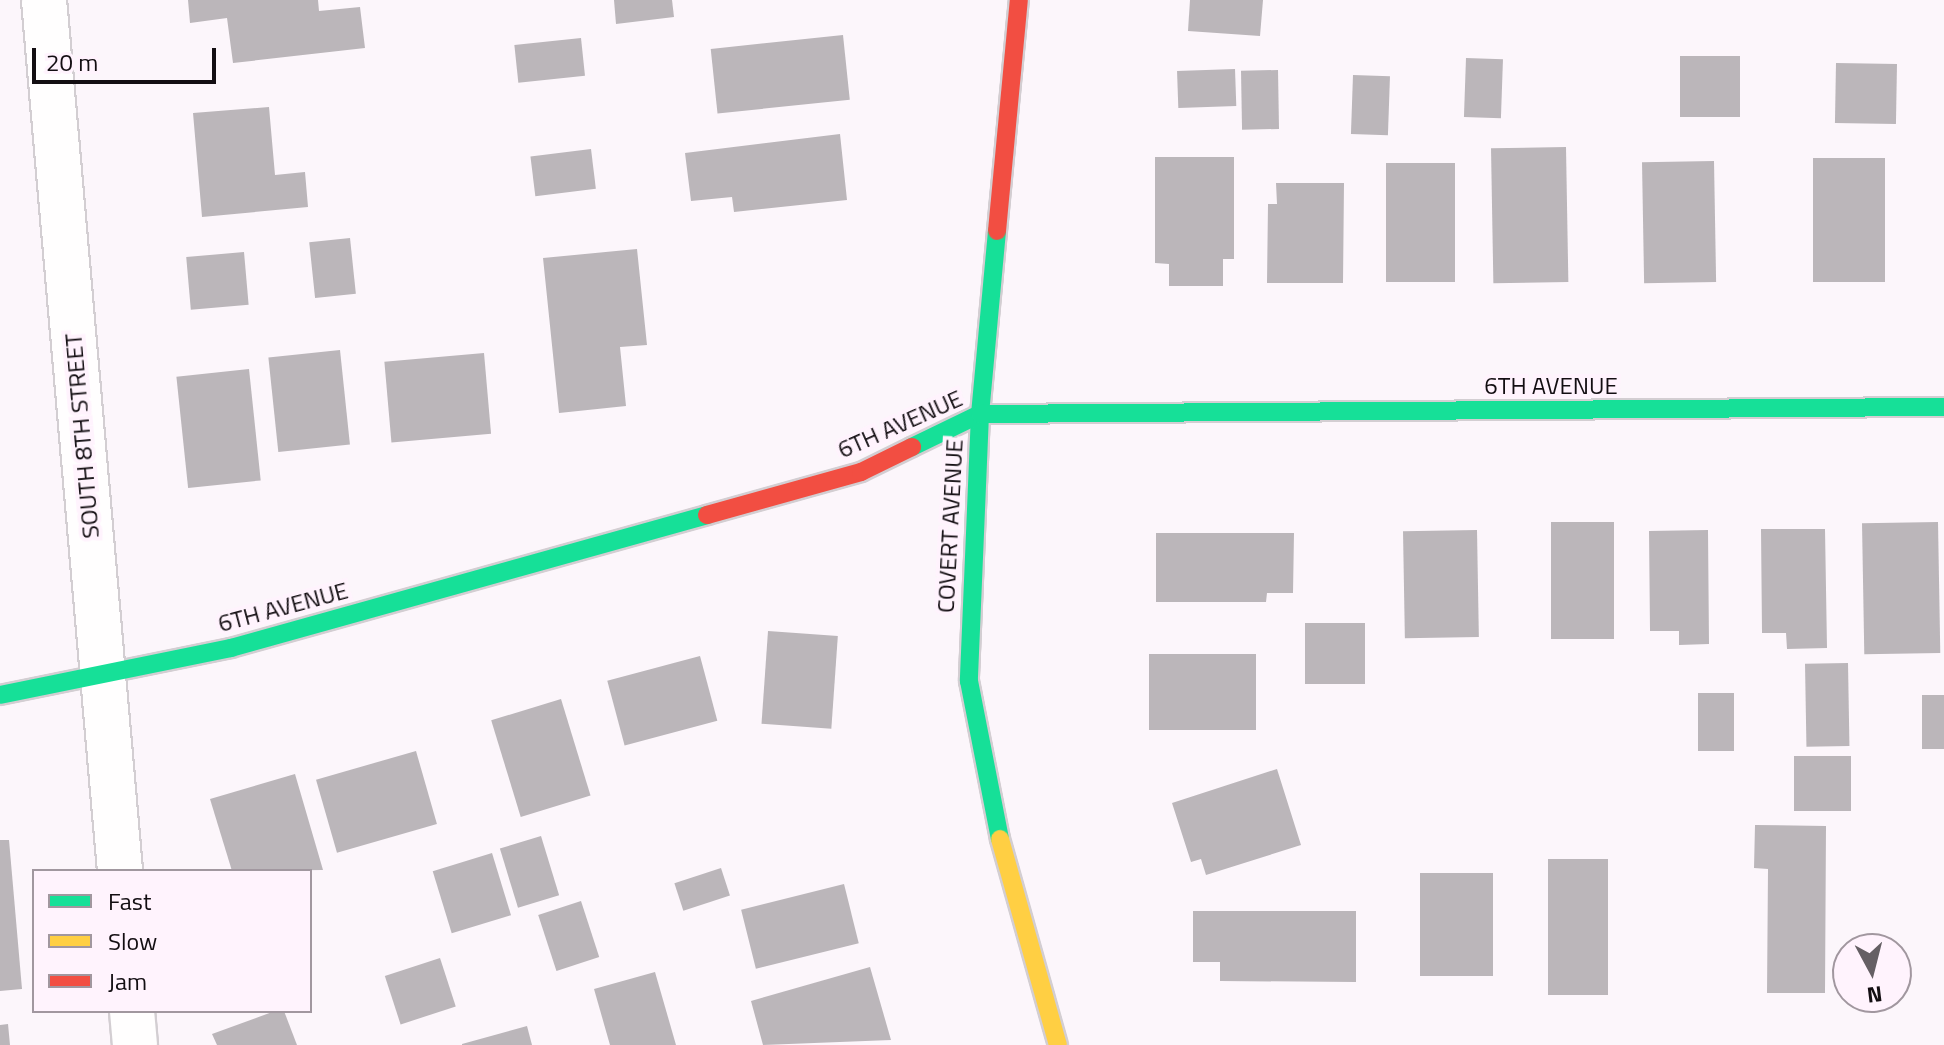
<!DOCTYPE html>
<html>
<head>
<meta charset="utf-8">
<style>
  body { margin:0 }
  #map { position:relative; width:1944px; height:1045px; overflow:hidden; background:#fcf6fb; font-family:"Titillium Web",sans-serif }
  div>[style] { position:absolute }
  .building>* { inset:0; background:#bbb6ba; transform-origin:0 0 }
  .roads { filter:drop-shadow(2px 0 #d3ced2) drop-shadow(-2px 0 #d3ced2) drop-shadow(0 2px #d3ced2) drop-shadow(0 -2px #d3ced2) }
  .street>* { height:44px; margin:-22px; padding:0 22px; transform-origin:22px; border-radius:22px; background:#fffefe }
  .fast>* { height:18px; margin:-9px; padding:0 9px; transform-origin:9px; border-radius:9px; background:#16e098 }
  .slow>* { height:18px; margin:-9px; padding:0 9px; transform-origin:9px; border-radius:9px; background:#ffcf43 }
  .jam>* { height:18px; margin:-9px; padding:0 9px; transform-origin:9px; border-radius:9px; background:#f24e42 }
  span { translate:-50% -50%; white-space:nowrap; text-align:center; line-height:1.15; -webkit-text-stroke:8px #fff3fd; paint-order:stroke }
  .street-label { font-size:24px; color:#130e12 }
  .legend { position:absolute; left:32px; top:869px; width:280px; height:144px; box-sizing:border-box; background:#fff3fd; border:2px solid #a1979f; margin:0; padding:10px 14px; list-style:none; font-size:24px; color:#130e12 }
  .legend li { display:flex; align-items:center; gap:16px; height:40px }
  .legend b { width:40px; border:2px solid #a1979f }
  .north { position:absolute; left:1832px; top:933px; width:80px; height:80px; box-sizing:border-box; background:#fff3fd; border:2px solid #a1979f; border-radius:50%; rotate:173deg; font-size:22px; font-weight:700; line-height:32px; text-align:center; color:#130e12 }
  .north::after { content:''; display:block; margin:auto; width:28px; height:36px; background:#655f64; clip-path:polygon(50% 0,100% 100%,50% 72%,0 100%) }
  .scale { position:absolute; left:32px; top:48px; width:184px; height:36px; box-sizing:border-box; border:4px solid #130e12; border-top:0; padding-left:10px; font-size:24px; line-height:28px; white-space:nowrap; color:#130e12; -webkit-text-stroke:6px #fff3fd; paint-order:stroke }
</style>
</head>
<body>
<div id="map">
  <div class="building">
    <i style="clip-path:polygon(188px 0,318px 0,319px 11px,360px 7px,365px 48px,233px 63px,227px 18px,190px 23px)"></i>
    <i style="clip-path:polygon(614px 0,672px 0,674px 17px,616px 24px)"></i>
    <i style="clip-path:polygon(1190px 0,1263px 0,1260px 36px,1188px 31px)"></i>
    <i style="left:843px;top:35px;width:65px;height:133px;rotate:84deg"></i>
    <i style="left:581px;top:38px;width:38px;height:67px;rotate:84deg"></i>
    <i style="left:1680px;top:56px;width:60px;height:61px"></i>
    <i style="left:1466px;top:58px;width:37px;height:59px;rotate:2deg"></i>
    <i style="left:1836px;top:63px;width:61px;height:60px;rotate:1deg"></i>
    <i style="left:1235px;top:69px;width:37px;height:58px;rotate:88deg"></i>
    <i style="left:1278px;top:70px;width:59px;height:37px;rotate:89deg"></i>
    <i style="left:1353px;top:75px;width:37px;height:59px;rotate:2deg"></i>
    <i style="clip-path:polygon(269px 107px,275px 175px,305px 172px,308px 207px,202px 217px,193px 113px)"></i>
    <i style="clip-path:polygon(840px 134px,847px 200px,734px 212px,732px 197px,691px 201px,685px 153px)"></i>
    <i style="left:1566px;top:147px;width:135px;height:75px;rotate:89deg"></i>
    <i style="left:591px;top:149px;width:40px;height:61px;rotate:83deg"></i>
    <i style="clip-path:polygon(1155px 157px,1234px 157px,1234px 259px,1223px 259px,1223px 286px,1169px 286px,1169px 264px,1155px 263px)"></i>
    <i style="left:1885px;top:158px;width:124px;height:72px;rotate:90deg"></i>
    <i style="left:1714px;top:161px;width:121px;height:72px;rotate:89deg"></i>
    <i style="left:1386px;top:163px;width:69px;height:119px"></i>
    <i style="clip-path:polygon(1276px 183px,1344px 183px,1343px 283px,1267px 283px,1268px 204px,1277px 204px)"></i>
    <i style="left:350px;top:238px;width:56px;height:41px;rotate:84deg"></i>
    <i style="clip-path:polygon(637px 249px,647px 345px,620px 347px,626px 406px,559px 413px,543px 258px)"></i>
    <i style="left:244px;top:252px;width:53px;height:58px;rotate:85deg"></i>
    <i style="left:340px;top:350px;width:95px;height:72px;rotate:84deg"></i>
    <i style="left:484px;top:353px;width:81px;height:100px;rotate:85deg"></i>
    <i style="left:249px;top:369px;width:112px;height:73px;rotate:84deg"></i>
    <i style="left:1551px;top:522px;width:63px;height:117px"></i>
    <i style="left:1938px;top:522px;width:131px;height:76px;rotate:89deg"></i>
    <i style="clip-path:polygon(1761px 529px,1825px 529px,1827px 648px,1787px 649px,1786px 633px,1762px 633px)"></i>
    <i style="left:1477px;top:530px;width:107px;height:74px;rotate:89deg"></i>
    <i style="clip-path:polygon(1708px 530px,1709px 644px,1679px 645px,1679px 631px,1650px 631px,1649px 531px)"></i>
    <i style="clip-path:polygon(1156px 533px,1294px 533px,1293px 593px,1267px 593px,1266px 602px,1156px 602px)"></i>
    <i style="left:1305px;top:623px;width:60px;height:61px"></i>
    <i style="left:768px;top:631px;width:70px;height:93px;rotate:4deg"></i>
    <i style="left:1149px;top:654px;width:107px;height:76px"></i>
    <i style="left:700px;top:656px;width:67px;height:96px;rotate:75deg"></i>
    <i style="left:1848px;top:663px;width:83px;height:43px;rotate:89deg"></i>
    <i style="left:1698px;top:693px;width:36px;height:58px"></i>
    <i style="left:1922px;top:695px;width:22px;height:54px"></i>
    <i style="left:561px;top:699px;width:101px;height:73px;rotate:73deg"></i>
    <i style="left:416px;top:751px;width:76px;height:104px;rotate:74deg"></i>
    <i style="left:1794px;top:756px;width:57px;height:55px"></i>
    <i style="clip-path:polygon(1277px 769px,1301px 845px,1206px 875px,1201px 859px,1191px 862px,1172px 803px)"></i>
    <i style="clip-path:polygon(295px 774px,323px 870px,232px 871px,210px 799px)"></i>
    <i style="clip-path:polygon(1755px 825px,1826px 826px,1825px 993px,1767px 993px,1768px 869px,1754px 868px)"></i>
    <i style="left:541px;top:836px;width:62px;height:43px;rotate:73deg"></i>
    <i style="clip-path:polygon(0 840px,9px 840px,22px 989px,0 991px)"></i>
    <i style="left:492px;top:853px;width:65px;height:62px;rotate:73deg"></i>
    <i style="left:1548px;top:859px;width:60px;height:136px"></i>
    <i style="left:721px;top:868px;width:29px;height:49px;rotate:72deg"></i>
    <i style="left:1420px;top:873px;width:73px;height:103px"></i>
    <i style="left:844px;top:884px;width:61px;height:106px;rotate:76deg"></i>
    <i style="left:581px;top:901px;width:59px;height:45px;rotate:72deg"></i>
    <i style="clip-path:polygon(1193px 911px,1356px 911px,1356px 982px,1220px 981px,1220px 962px,1193px 962px)"></i>
    <i style="left:440px;top:958px;width:51px;height:58px;rotate:72deg"></i>
    <i style="clip-path:polygon(870px 967px,891px 1040px,763px 1045px,751px 1001px)"></i>
    <i style="clip-path:polygon(655px 972px,676px 1045px,610px 1045px,594px 989px)"></i>
    <i style="clip-path:polygon(275px 1011px,284px 1011px,297px 1045px,217px 1045px,212px 1034px)"></i>
    <i style="clip-path:polygon(8px 1024px,10px 1045px,0 1045px,0 1025px)"></i>
    <i style="clip-path:polygon(527px 1026px,532px 1045px,462px 1045px,462px 1044px)"></i>
  </div>
  <div class="roads">
    <div class="street">
      <i style="left:44px;top:0;width:874px;rotate:85.01deg"></i>
      <i style="left:132px;top:1011px;width:34px;rotate:85deg"></i>
    </div>
    <div class="fast">
      <i style="left:997px;top:231px;width:184px;rotate:95.3deg"></i>
      <i style="left:980px;top:414px;width:267px;rotate:92.4deg"></i>
      <i style="left:969px;top:681px;width:161px;rotate:78.9deg"></i>
      <i style="left:912px;top:447px;width:76px;rotate:-25.9deg"></i>
      <i style="left:980px;top:414px;width:964px;rotate:-0.42deg"></i>
      <i style="left:0;top:695px;width:236px;rotate:-11.5deg"></i>
      <i style="left:231px;top:648px;width:494px;rotate:-15.6deg"></i>
    </div>
    <div class="slow">
      <i style="left:1000px;top:839px;width:214px;rotate:74.3deg"></i>
    </div>
    <div class="jam">
      <i style="left:997px;top:231px;width:232px;rotate:-84.6deg"></i>
      <i style="left:707px;top:515px;width:160px;rotate:-15.6deg"></i>
      <i style="left:861px;top:472px;width:57px;rotate:-26.1deg"></i>
    </div>
  </div>
  <div class="street-label">
    <span style="left:1551px;top:386px">6TH AVENUE</span>
    <span style="left:900px;top:424px;rotate:-24deg">6TH AVENUE</span>
    <span style="left:82px;top:436px;rotate:-95deg">SOUTH 8TH STREET</span>
    <span style="left:950px;top:526px;rotate:-87deg">COVERT AVENUE</span>
    <span style="left:283px;top:607px;rotate:-15deg">6TH AVENUE</span>
  </div>
  <ul class="legend">
  <li><b style="height:10px;background:#16e098"></b>Fast</li>
  <li><b style="height:10px;background:#ffcf43"></b>Slow</li>
  <li><b style="height:10px;background:#f24e42"></b>Jam</li>
  </ul>
  <div class="north">N</div>
  <div class="scale">20 m</div>
</div>
</body>
</html>
